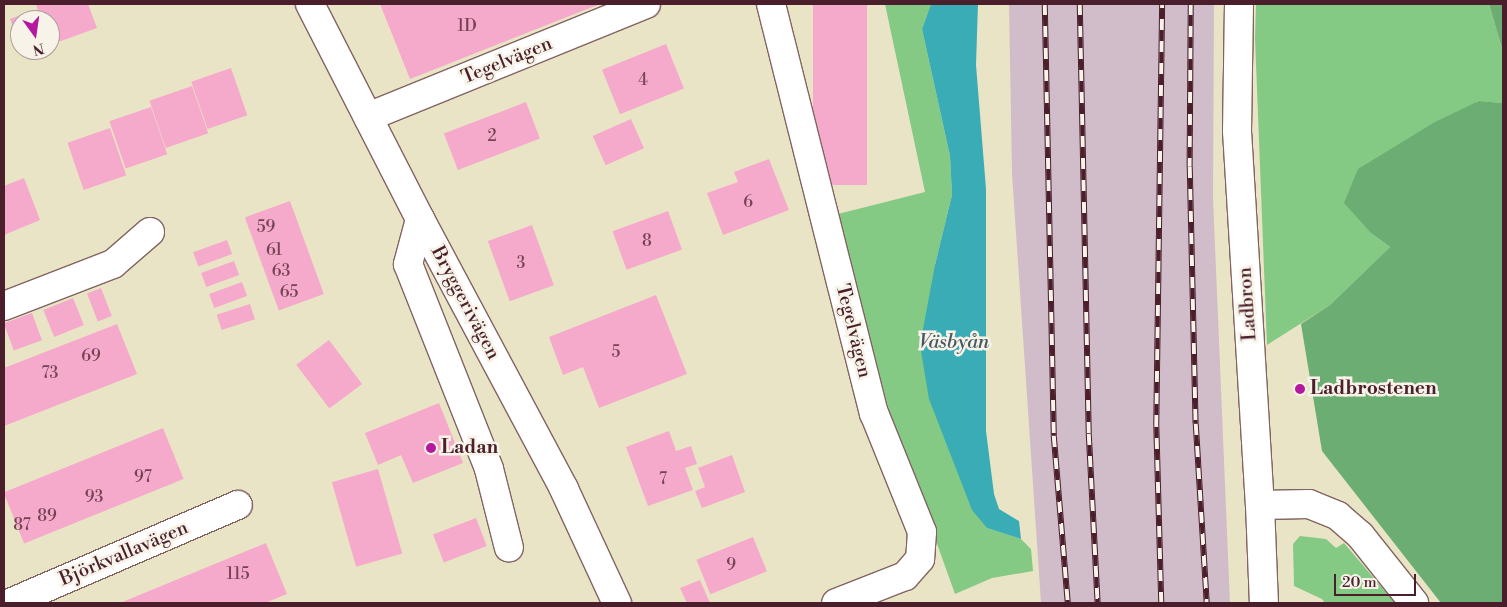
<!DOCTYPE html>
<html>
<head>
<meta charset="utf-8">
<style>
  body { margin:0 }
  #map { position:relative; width:1507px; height:607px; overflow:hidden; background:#eae4c6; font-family:"Libre Bodoni",serif }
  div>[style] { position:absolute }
  .industrial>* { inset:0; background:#d1bdc9 }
  .green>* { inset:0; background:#84c984 }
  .forest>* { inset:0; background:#6bad72 }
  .water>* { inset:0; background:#3aacb5 }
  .building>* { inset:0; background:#f5aacb; transform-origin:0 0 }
  .roads { filter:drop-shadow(1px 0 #826461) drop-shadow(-1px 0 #826461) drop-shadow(0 1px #826461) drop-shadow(0 -1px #826461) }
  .street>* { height:28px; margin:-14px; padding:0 14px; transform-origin:14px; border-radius:14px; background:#fff }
  .secondary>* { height:28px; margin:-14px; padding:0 14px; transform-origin:14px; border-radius:14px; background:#fff }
  .rail>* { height:5.5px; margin-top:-2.75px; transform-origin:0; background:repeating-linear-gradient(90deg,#f7f3e8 0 11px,#4a1f2b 0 22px); box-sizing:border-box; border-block:1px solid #4a1f2b }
  .dots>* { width:14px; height:14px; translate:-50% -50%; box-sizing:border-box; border:2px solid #f7f3e8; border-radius:50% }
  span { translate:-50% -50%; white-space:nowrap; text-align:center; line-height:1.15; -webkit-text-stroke:5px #f7f3e8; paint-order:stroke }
  .number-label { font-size:16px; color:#754253 }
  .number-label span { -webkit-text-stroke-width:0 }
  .street-label { font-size:19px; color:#4a1f2b }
  .poi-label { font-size:19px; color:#4a1f2b; font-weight:700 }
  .left { translate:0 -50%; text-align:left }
  .water-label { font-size:20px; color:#445762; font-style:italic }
  .frame { position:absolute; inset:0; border:5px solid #4a1f2b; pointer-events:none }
  .north { position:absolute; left:10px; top:10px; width:50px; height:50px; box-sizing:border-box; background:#f7f3e8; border:1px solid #b29e9c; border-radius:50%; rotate:166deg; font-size:14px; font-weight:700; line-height:20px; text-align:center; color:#4a1f2b }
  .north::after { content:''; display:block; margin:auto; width:18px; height:22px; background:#b5179e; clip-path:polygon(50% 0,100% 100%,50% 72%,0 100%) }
  .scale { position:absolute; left:1334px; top:574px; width:82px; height:22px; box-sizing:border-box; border:2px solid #4a1f2b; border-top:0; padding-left:6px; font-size:15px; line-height:18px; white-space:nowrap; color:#4a1f2b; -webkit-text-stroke:4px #f7f3e8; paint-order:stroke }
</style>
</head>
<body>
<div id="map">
  <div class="industrial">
    <i style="clip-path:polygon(1009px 4px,1214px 4px,1213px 198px,1230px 603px,1041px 603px,1012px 174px)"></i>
  </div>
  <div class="green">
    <i style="clip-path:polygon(885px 4px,931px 4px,922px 29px,950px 156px,952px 195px,935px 265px,987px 528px,1021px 539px,1031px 549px,1033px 571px,992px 578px,955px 594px,888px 407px,838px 214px,925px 192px)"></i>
    <i style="clip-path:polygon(1256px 4px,1489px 4px,1501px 45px,1503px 46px,1503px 103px,1478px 101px,1371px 233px,1390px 247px,1330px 305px,1267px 345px,1255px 38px)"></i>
    <i style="clip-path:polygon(1300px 536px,1326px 539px,1336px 548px,1344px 543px,1395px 603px,1325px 603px,1322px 599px,1294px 586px,1293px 544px)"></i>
  </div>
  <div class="forest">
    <i style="clip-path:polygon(1489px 4px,1503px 4px,1503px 46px,1501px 45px)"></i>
    <i style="clip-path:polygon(1479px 101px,1503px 103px,1503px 603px,1441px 603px,1322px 451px,1301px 324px,1330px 305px,1390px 247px,1371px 233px,1344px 203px,1358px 169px,1435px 122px)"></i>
  </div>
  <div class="water">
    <i style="clip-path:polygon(931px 4px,978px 4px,976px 65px,986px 189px,986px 431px,994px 494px,999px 509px,1019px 521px,1021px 539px,987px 528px,972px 510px,929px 399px,920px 345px,935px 265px,952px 195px,950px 156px,922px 29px)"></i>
  </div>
  <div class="building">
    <i style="clip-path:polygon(36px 4px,88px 4px,97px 28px,50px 45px,50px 20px,41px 20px)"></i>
    <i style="clip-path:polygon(380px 4px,600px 4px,410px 79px)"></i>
    <i style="left:813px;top:4px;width:54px;height:181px"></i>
    <i style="clip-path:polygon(21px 15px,23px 20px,20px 20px,20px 31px,15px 32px,10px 19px)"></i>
    <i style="left:666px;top:44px;width:48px;height:69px;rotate:68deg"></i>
    <i style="left:231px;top:68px;width:50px;height:42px;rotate:71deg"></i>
    <i style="left:192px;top:86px;width:50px;height:45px;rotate:71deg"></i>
    <i style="left:526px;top:102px;width:39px;height:88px;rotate:69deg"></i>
    <i style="left:151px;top:107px;width:50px;height:44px;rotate:71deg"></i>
    <i style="left:631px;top:119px;width:32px;height:42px;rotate:66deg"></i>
    <i style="left:110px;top:128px;width:50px;height:45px;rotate:71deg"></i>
    <i style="clip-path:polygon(769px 159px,789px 210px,723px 235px,707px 193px,738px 182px,734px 172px)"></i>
    <i style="clip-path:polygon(24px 178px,40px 220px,4px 235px,4px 186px)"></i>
    <i style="left:290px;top:201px;width:99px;height:48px;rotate:70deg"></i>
    <i style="left:668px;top:211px;width:41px;height:59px;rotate:70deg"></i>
    <i style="left:532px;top:225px;width:64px;height:47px;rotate:70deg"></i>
    <i style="left:227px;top:240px;width:15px;height:36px;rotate:70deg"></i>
    <i style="left:234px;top:261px;width:15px;height:35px;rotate:70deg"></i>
    <i style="left:242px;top:282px;width:15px;height:35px;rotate:70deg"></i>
    <i style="left:101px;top:288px;width:30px;height:15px;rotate:69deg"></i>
    <i style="clip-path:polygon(656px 295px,687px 374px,599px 408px,583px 367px,563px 375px,549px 337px)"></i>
    <i style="left:73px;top:298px;width:29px;height:32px;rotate:68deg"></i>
    <i style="left:250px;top:304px;width:16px;height:35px;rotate:72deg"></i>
    <i style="left:32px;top:313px;width:29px;height:30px;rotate:70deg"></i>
    <i style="clip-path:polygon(117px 324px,137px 374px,4px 426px,4px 368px)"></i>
    <i style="left:329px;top:340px;width:55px;height:41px;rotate:53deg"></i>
    <i style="clip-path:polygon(439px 403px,463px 463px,413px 483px,401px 455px,378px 465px,365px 433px)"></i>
    <i style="left:163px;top:428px;width:55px;height:172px;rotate:68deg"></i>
    <i style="clip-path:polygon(669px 431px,676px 451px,691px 446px,697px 464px,685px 468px,693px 490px,648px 506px,626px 447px)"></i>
    <i style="clip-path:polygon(732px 455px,745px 492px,702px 508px,695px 491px,705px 487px,698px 468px)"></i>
    <i style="left:378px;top:469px;width:88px;height:48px;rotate:74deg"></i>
    <i style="left:476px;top:518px;width:30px;height:46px;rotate:69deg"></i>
    <i style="left:753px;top:537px;width:37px;height:61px;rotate:68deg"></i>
    <i style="clip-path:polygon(266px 543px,287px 594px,265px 603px,120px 603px)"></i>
    <i style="clip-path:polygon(700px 580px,710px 603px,687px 603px,680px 588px)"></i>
  </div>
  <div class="roads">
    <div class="street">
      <i style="left:771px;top:4px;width:422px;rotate:75.9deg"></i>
      <i style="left:874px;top:413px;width:128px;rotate:68deg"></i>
      <i style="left:922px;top:532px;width:27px;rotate:94deg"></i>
      <i style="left:920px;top:559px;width:23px;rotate:131deg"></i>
      <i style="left:905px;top:576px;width:74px;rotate:158.6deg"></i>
      <i style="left:368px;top:117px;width:300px;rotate:-22.1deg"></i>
      <i style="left:420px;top:219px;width:47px;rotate:104.9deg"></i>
      <i style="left:408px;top:264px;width:220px;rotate:68.4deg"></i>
      <i style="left:489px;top:469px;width:81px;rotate:75.8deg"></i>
      <i style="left:4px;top:306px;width:117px;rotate:-21.1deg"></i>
      <i style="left:113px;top:264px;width:49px;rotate:-40.9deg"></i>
      <i style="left:1260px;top:505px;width:49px;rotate:-1.2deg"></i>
      <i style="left:1309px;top:504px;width:31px;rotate:22deg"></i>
      <i style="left:1338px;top:516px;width:29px;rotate:41deg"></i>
      <i style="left:1360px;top:535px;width:87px;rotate:51.5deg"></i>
      <i style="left:10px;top:603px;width:248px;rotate:-23.3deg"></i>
    </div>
    <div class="secondary">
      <i style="left:310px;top:4px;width:242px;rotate:62.9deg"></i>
      <i style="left:420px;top:219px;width:306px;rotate:61.9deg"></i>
      <i style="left:564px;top:489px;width:126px;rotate:65.1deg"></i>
      <i style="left:1239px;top:4px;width:127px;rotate:90.9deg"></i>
      <i style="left:1237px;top:131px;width:375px;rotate:86.5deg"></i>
      <i style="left:1260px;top:505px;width:98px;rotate:87.7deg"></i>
    </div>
  </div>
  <div class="rail">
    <i style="left:1045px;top:4px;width:432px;rotate:88.8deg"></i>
    <i style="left:1054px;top:436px;width:168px;rotate:85.2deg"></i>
    <i style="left:1080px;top:4px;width:430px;rotate:88.8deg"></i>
    <i style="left:1089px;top:434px;width:169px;rotate:87deg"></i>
    <i style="left:1191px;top:4px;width:163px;rotate:90.4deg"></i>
    <i style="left:1190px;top:167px;width:257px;rotate:88.7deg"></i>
    <i style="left:1196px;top:424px;width:179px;rotate:86.5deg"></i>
    <i style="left:1161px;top:603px;width:177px;rotate:-91.6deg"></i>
    <i style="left:1156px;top:426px;width:422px;rotate:-89.2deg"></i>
  </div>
  <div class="dots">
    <i style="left:1300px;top:389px;background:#b5179e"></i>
    <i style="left:431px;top:448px;background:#b5179e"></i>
  </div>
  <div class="number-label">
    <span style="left:467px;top:26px">1D</span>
    <span style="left:643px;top:80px">4</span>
    <span style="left:492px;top:136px">2</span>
    <span style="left:748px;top:202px">6</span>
    <span style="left:266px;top:227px">59</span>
    <span style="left:647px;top:241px">8</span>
    <span style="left:274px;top:250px">61</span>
    <span style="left:521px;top:263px">3</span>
    <span style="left:281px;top:271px">63</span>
    <span style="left:289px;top:292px">65</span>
    <span style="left:616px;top:352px">5</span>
    <span style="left:91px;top:356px">69</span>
    <span style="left:50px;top:373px">73</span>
    <span style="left:143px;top:477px">97</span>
    <span style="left:663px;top:479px">7</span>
    <span style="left:94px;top:497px">93</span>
    <span style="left:47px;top:516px">89</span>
    <span style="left:22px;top:525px">87</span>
    <span style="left:731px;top:565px">9</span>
    <span style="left:238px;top:574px">115</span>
  </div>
  <div class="street-label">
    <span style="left:507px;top:61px;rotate:-22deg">Tegelvägen</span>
    <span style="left:465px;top:303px;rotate:62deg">Bryggerivägen</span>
    <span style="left:1248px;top:304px;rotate:-94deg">Ladbron</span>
    <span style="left:853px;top:331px;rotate:76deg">Tegelvägen</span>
    <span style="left:124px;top:554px;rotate:-23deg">Björkvallavägen</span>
  </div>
  <div class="poi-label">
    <span class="left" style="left:1310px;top:389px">Ladbrostenen</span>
    <span class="left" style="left:441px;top:448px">Ladan</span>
  </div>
  <div class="water-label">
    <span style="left:954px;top:342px">Väsbyån</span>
  </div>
  <div class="frame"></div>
  <div class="north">N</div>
  <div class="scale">20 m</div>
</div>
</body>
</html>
